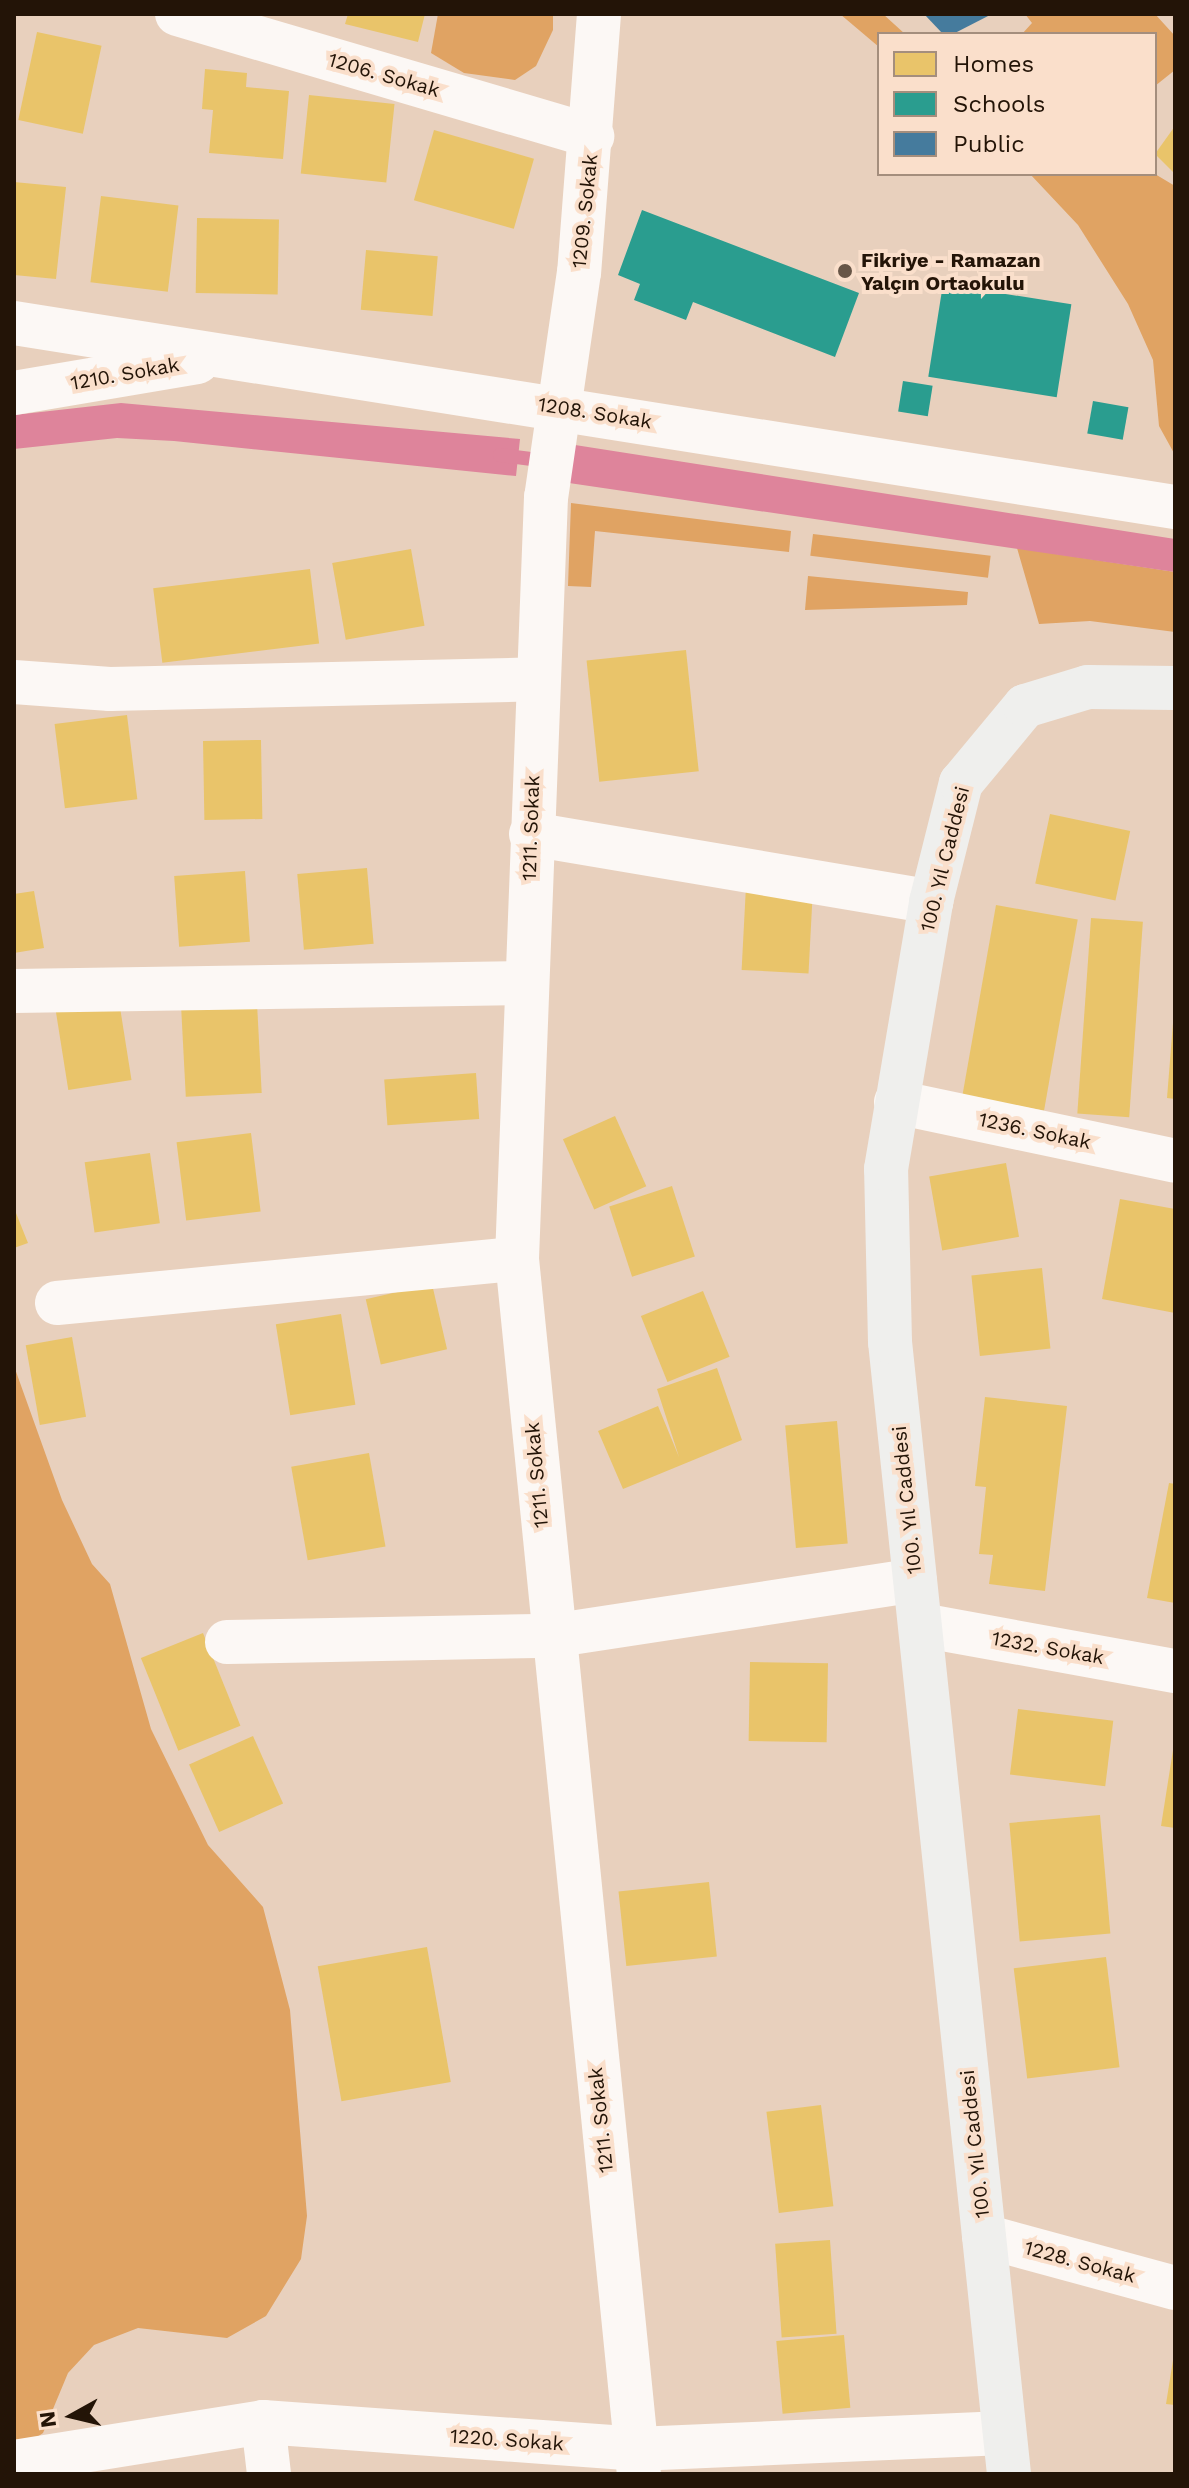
<!DOCTYPE html>
<html>
<head>
<meta charset="utf-8">
<style>
  body { margin:0 }
  #map { position:relative; width:1189px; height:2488px; overflow:hidden; background:#e8d0bd; font-family:"Work Sans",sans-serif }
  div>[style] { position:absolute }
  .forest>* { inset:0; background:#e0a363; transform-origin:0 0 }
  .water>* { inset:0; background:#de849b }
  .homes>* { inset:0; background:#e9c46a; transform-origin:0 0 }
  .schools>* { inset:0; background:#2a9d8f; transform-origin:0 0 }
  .public>* { inset:0; background:#457b9d }
  .stream>* { height:14px; margin:-7px; padding:0 7px; transform-origin:7px; border-radius:7px; background:#de849b }
  .street>* { height:44px; margin:-22px; padding:0 22px; transform-origin:22px; border-radius:22px; background:#fcf8f5 }
  .secondary>* { height:44px; margin:-22px; padding:0 22px; transform-origin:22px; border-radius:22px; background:#efefed }
  .dots>* { width:22px; height:22px; translate:-50% -50%; box-sizing:border-box; border:4px solid #fadfcb; border-radius:50% }
  span { translate:-50% -50%; white-space:nowrap; text-align:center; line-height:1.15; -webkit-text-stroke:8px #fadfcb; paint-order:stroke }
  .street-label { font-size:20px; color:#231407 }
  .poi-label { font-size:20px; color:#231407; font-weight:700 }
  .left { translate:0 -50%; text-align:left }
  .frame { position:absolute; inset:0; border:16px solid #231407; pointer-events:none }
  .legend { position:absolute; left:877px; top:32px; width:280px; height:144px; box-sizing:border-box; background:#fadfcb; border:2px solid #a48e7d; margin:0; padding:10px 14px; list-style:none; font-size:24px; color:#231407 }
  .legend li { display:flex; align-items:center; gap:16px; height:40px }
  .legend b { width:40px; border:2px solid #a48e7d }
  .north { position:absolute; left:32px; top:2376px; width:80px; height:80px; -webkit-text-stroke:6px #fadfcb; paint-order:stroke; rotate:262deg; font-size:22px; font-weight:700; line-height:32px; text-align:center; color:#231407 }
  .north::after { content:''; display:block; margin:auto; width:28px; height:36px; background:#231407; clip-path:polygon(50% 0,100% 100%,50% 72%,0 100%) }
</style>
</head>
<body>
<div id="map">
  <div class="forest">
    <i style="clip-path:polygon(438px 14px,553px 14px,553px 30px,536px 66px,515px 80px,464px 73px,431px 53px)"></i>
    <i style="clip-path:polygon(840px 14px,883px 14px,905px 34px,879px 34px,879px 47px)"></i>
    <i style="clip-path:polygon(1025px 14px,1155px 14px,1175px 36px,1175px 70px,1155px 86px,1155px 34px,1022px 34px,1032px 23px)"></i>
    <i style="clip-path:polygon(1030px 174px,1155px 174px,1175px 186px,1175px 455px,1159px 426px,1153px 360px,1128px 304px,1078px 225px)"></i>
    <i style="clip-path:polygon(571px 503px,791px 531px,789px 552px,595px 531px,591px 587px,568px 586px)"></i>
    <i style="left:813px;top:534px;width:179px;height:22px;rotate:7deg"></i>
    <i style="clip-path:polygon(1017px 548px,1175px 572px,1175px 632px,1090px 621px,1039px 624px)"></i>
    <i style="clip-path:polygon(808px 576px,968px 592px,967px 605px,805px 610px)"></i>
    <i style="clip-path:polygon(14px 1366px,62px 1500px,92px 1564px,110px 1584px,151px 1729px,208px 1845px,263px 1907px,290px 2010px,307px 2216px,301px 2259px,266px 2316px,227px 2338px,138px 2328px,94px 2345px,68px 2373px,43px 2433px,14px 2453px)"></i>
  </div>
  <div class="water">
    <i style="clip-path:polygon(121px 403px,520px 439px,516px 476px,174px 441px,117px 438px,14px 449px,14px 415px)"></i>
    <i style="clip-path:polygon(575px 445px,1175px 539px,1175px 572px,569px 483px)"></i>
  </div>
  <div class="homes">
    <i style="clip-path:polygon(348px 14px,425px 14px,418px 42px,345px 24px)"></i>
    <i style="left:37px;top:32px;width:66px;height:90px;rotate:12deg"></i>
    <i style="clip-path:polygon(205px 69px,247px 73px,246px 87px,289px 91px,283px 159px,209px 153px,213px 110px,202px 109px)"></i>
    <i style="left:309px;top:95px;width:86px;height:79px;rotate:6deg"></i>
    <i style="clip-path:polygon(1175px 126px,1175px 174px,1155px 154px)"></i>
    <i style="left:434px;top:130px;width:104px;height:73px;rotate:16deg"></i>
    <i style="clip-path:polygon(14px 182px,66px 187px,56px 279px,14px 275px)"></i>
    <i style="left:101px;top:196px;width:78px;height:87px;rotate:7deg"></i>
    <i style="left:197px;top:218px;width:82px;height:75px;rotate:1deg"></i>
    <i style="left:366px;top:250px;width:72px;height:60px;rotate:5deg"></i>
    <i style="left:411px;top:549px;width:78px;height:80px;rotate:80deg"></i>
    <i style="left:310px;top:569px;width:75px;height:158px;rotate:83deg"></i>
    <i style="left:686px;top:650px;width:122px;height:100px;rotate:84deg"></i>
    <i style="left:127px;top:715px;width:85px;height:73px;rotate:83deg"></i>
    <i style="left:261px;top:740px;width:79px;height:58px;rotate:89deg"></i>
    <i style="left:1050px;top:814px;width:82px;height:71px;rotate:12deg"></i>
    <i style="left:367px;top:868px;width:76px;height:70px;rotate:85deg"></i>
    <i style="left:245px;top:871px;width:71px;height:71px;rotate:86deg"></i>
    <i style="left:746px;top:886px;width:67px;height:84px;rotate:3deg"></i>
    <i style="clip-path:polygon(34px 891px,44px 948px,14px 953px,14px 894px)"></i>
    <i style="left:996px;top:905px;width:83px;height:194px;rotate:10deg"></i>
    <i style="left:1091px;top:918px;width:52px;height:196px;rotate:4deg"></i>
    <i style="left:119px;top:1001px;width:80px;height:64px;rotate:81deg"></i>
    <i style="left:257px;top:1003px;width:90px;height:76px;rotate:87deg"></i>
    <i style="clip-path:polygon(1173px 1023px,1175px 1023px,1175px 1099px,1167px 1098px)"></i>
    <i style="left:476px;top:1073px;width:46px;height:92px;rotate:86deg"></i>
    <i style="left:615px;top:1116px;width:77px;height:57px;rotate:66deg"></i>
    <i style="left:251px;top:1133px;width:79px;height:75px;rotate:83deg"></i>
    <i style="left:150px;top:1153px;width:71px;height:66px;rotate:82deg"></i>
    <i style="left:1006px;top:1163px;width:75px;height:78px;rotate:80deg"></i>
    <i style="left:672px;top:1186px;width:74px;height:66px;rotate:72deg"></i>
    <i style="clip-path:polygon(1120px 1199px,1175px 1209px,1175px 1313px,1102px 1299px)"></i>
    <i style="clip-path:polygon(14px 1208px,28px 1243px,14px 1248px)"></i>
    <i style="left:1042px;top:1268px;width:81px;height:71px;rotate:84deg"></i>
    <i style="left:432px;top:1284px;width:67px;height:68px;rotate:77deg"></i>
    <i style="left:703px;top:1291px;width:71px;height:67px;rotate:68deg"></i>
    <i style="left:341px;top:1314px;width:92px;height:66px;rotate:81deg"></i>
    <i style="left:72px;top:1337px;width:81px;height:47px;rotate:80deg"></i>
    <i style="clip-path:polygon(717px 1368px,742px 1440px,623px 1489px,598px 1431px,658px 1406px,679px 1457px,657px 1389px)"></i>
    <i style="clip-path:polygon(985px 1397px,1067px 1406px,1045px 1591px,989px 1584px,993px 1555px,979px 1554px,986px 1487px,975px 1486px)"></i>
    <i style="left:837px;top:1421px;width:123px;height:52px;rotate:85deg"></i>
    <i style="left:369px;top:1453px;width:95px;height:79px;rotate:80deg"></i>
    <i style="clip-path:polygon(1169px 1483px,1175px 1484px,1175px 1603px,1147px 1598px)"></i>
    <i style="left:203px;top:1633px;width:100px;height:67px;rotate:68deg"></i>
    <i style="left:750px;top:1662px;width:78px;height:79px;rotate:1deg"></i>
    <i style="left:1018px;top:1709px;width:96px;height:66px;rotate:7deg"></i>
    <i style="left:253px;top:1736px;width:74px;height:70px;rotate:66deg"></i>
    <i style="clip-path:polygon(1173px 1750px,1175px 1751px,1175px 1828px,1161px 1826px)"></i>
    <i style="left:1100px;top:1815px;width:119px;height:91px;rotate:85deg"></i>
    <i style="left:709px;top:1882px;width:75px;height:91px;rotate:84deg"></i>
    <i style="left:427px;top:1947px;width:137px;height:111px;rotate:80deg"></i>
    <i style="left:1106px;top:1957px;width:111px;height:93px;rotate:83deg"></i>
    <i style="left:821px;top:2105px;width:102px;height:55px;rotate:83deg"></i>
    <i style="left:830px;top:2240px;width:94px;height:55px;rotate:86deg"></i>
    <i style="left:844px;top:2335px;width:73px;height:68px;rotate:85deg"></i>
    <i style="clip-path:polygon(1173px 2360px,1175px 2360px,1175px 2405px,1166px 2404px)"></i>
  </div>
  <div class="schools">
    <i style="clip-path:polygon(642px 210px,859px 293px,835px 357px,693px 302px,686px 320px,634px 300px,640px 284px,618px 275px)"></i>
    <i style="left:943px;top:284px;width:130px;height:94px;rotate:9deg"></i>
    <i style="left:903px;top:381px;width:30px;height:31px;rotate:9deg"></i>
    <i style="left:1093px;top:401px;width:36px;height:33px;rotate:10deg"></i>
  </div>
  <div class="public">
    <i style="clip-path:polygon(924px 14px,992px 14px,953px 34px,943px 34px)"></i>
  </div>
  <div class="stream">
    <i style="left:500px;top:455px;width:47px;rotate:7.3deg"></i>
  </div>
  <div class="street">
    <i style="left:177px;top:14px;width:433px;rotate:16.4deg"></i>
    <i style="left:599px;top:14px;width:259px;rotate:94.4deg"></i>
    <i style="left:579px;top:272px;width:227px;rotate:98.3deg"></i>
    <i style="left:546px;top:497px;width:763px;rotate:92.18deg"></i>
    <i style="left:517px;top:1259px;width:1221px;rotate:84.27deg"></i>
    <i style="left:14px;top:323px;width:1175px;rotate:9.01deg"></i>
    <i style="left:14px;top:393px;width:186px;rotate:-9.6deg"></i>
    <i style="left:14px;top:682px;width:96px;rotate:4.2deg"></i>
    <i style="left:110px;top:689px;width:425px;rotate:-1.3deg"></i>
    <i style="left:531px;top:834px;width:406px;rotate:9.6deg"></i>
    <i style="left:14px;top:991px;width:511px;rotate:-0.9deg"></i>
    <i style="left:896px;top:1102px;width:285px;rotate:11.9deg"></i>
    <i style="left:57px;top:1303px;width:462px;rotate:-5.5deg"></i>
    <i style="left:921px;top:1625px;width:258px;rotate:10.3deg"></i>
    <i style="left:227px;top:1642px;width:324px;rotate:-1.1deg"></i>
    <i style="left:551px;top:1636px;width:368px;rotate:-8.7deg"></i>
    <i style="left:984px;top:2236px;width:198px;rotate:15.2deg"></i>
    <i style="left:263px;top:2422px;width:52px;rotate:83.4deg"></i>
    <i style="left:14px;top:2462px;width:252px;rotate:-9.1deg"></i>
    <i style="left:263px;top:2422px;width:374px;rotate:4.1deg"></i>
    <i style="left:636px;top:2449px;width:368px;rotate:-2.5deg"></i>
  </div>
  <div class="secondary">
    <i style="left:1009px;top:2474px;width:1138px;rotate:-96deg"></i>
    <i style="left:890px;top:1342px;width:173px;rotate:-91.3deg"></i>
    <i style="left:886px;top:1169px;width:271px;rotate:-80.4deg"></i>
    <i style="left:931px;top:902px;width:123px;rotate:-75.9deg"></i>
    <i style="left:961px;top:783px;width:100px;rotate:-50.3deg"></i>
    <i style="left:1025px;top:706px;width:66px;rotate:-16.8deg"></i>
    <i style="left:1088px;top:687px;width:87px;rotate:0.7deg"></i>
  </div>
  <div class="dots">
    <i style="left:845px;top:271px;background:#685647"></i>
  </div>
  <div class="street-label">
    <span style="left:384px;top:75px;rotate:16deg">1206. Sokak</span>
    <span style="left:585px;top:211px;rotate:-84deg">1209. Sokak</span>
    <span style="left:125px;top:374px;rotate:-10deg">1210. Sokak</span>
    <span style="left:595px;top:413px;rotate:9deg">1208. Sokak</span>
    <span style="left:531px;top:828px;rotate:-88deg">1211. Sokak</span>
    <span style="left:945px;top:859px;rotate:-76deg">100. Yıl Caddesi</span>
    <span style="left:1035px;top:1131px;rotate:12deg">1236. Sokak</span>
    <span style="left:537px;top:1475px;rotate:-95deg">1211. Sokak</span>
    <span style="left:907px;top:1500px;rotate:-96deg">100. Yıl Caddesi</span>
    <span style="left:1048px;top:1648px;rotate:10deg">1232. Sokak</span>
    <span style="left:601px;top:2120px;rotate:-96deg">1211. Sokak</span>
    <span style="left:975px;top:2144px;rotate:-96deg">100. Yıl Caddesi</span>
    <span style="left:1080px;top:2262px;rotate:15deg">1228. Sokak</span>
    <span style="left:507px;top:2440px;rotate:4deg">1220. Sokak</span>
  </div>
  <div class="poi-label">
    <span class="left" style="left:861px;top:272px">Fikriye - Ramazan<br>Yalçın Ortaokulu</span>
  </div>
  <div class="frame"></div>
  <ul class="legend">
  <li><b style="height:22px;background:#e9c46a"></b>Homes</li>
  <li><b style="height:22px;background:#2a9d8f"></b>Schools</li>
  <li><b style="height:22px;background:#457b9d"></b>Public</li>
  </ul>
  <div class="north">N</div>
</div>
</body>
</html>
